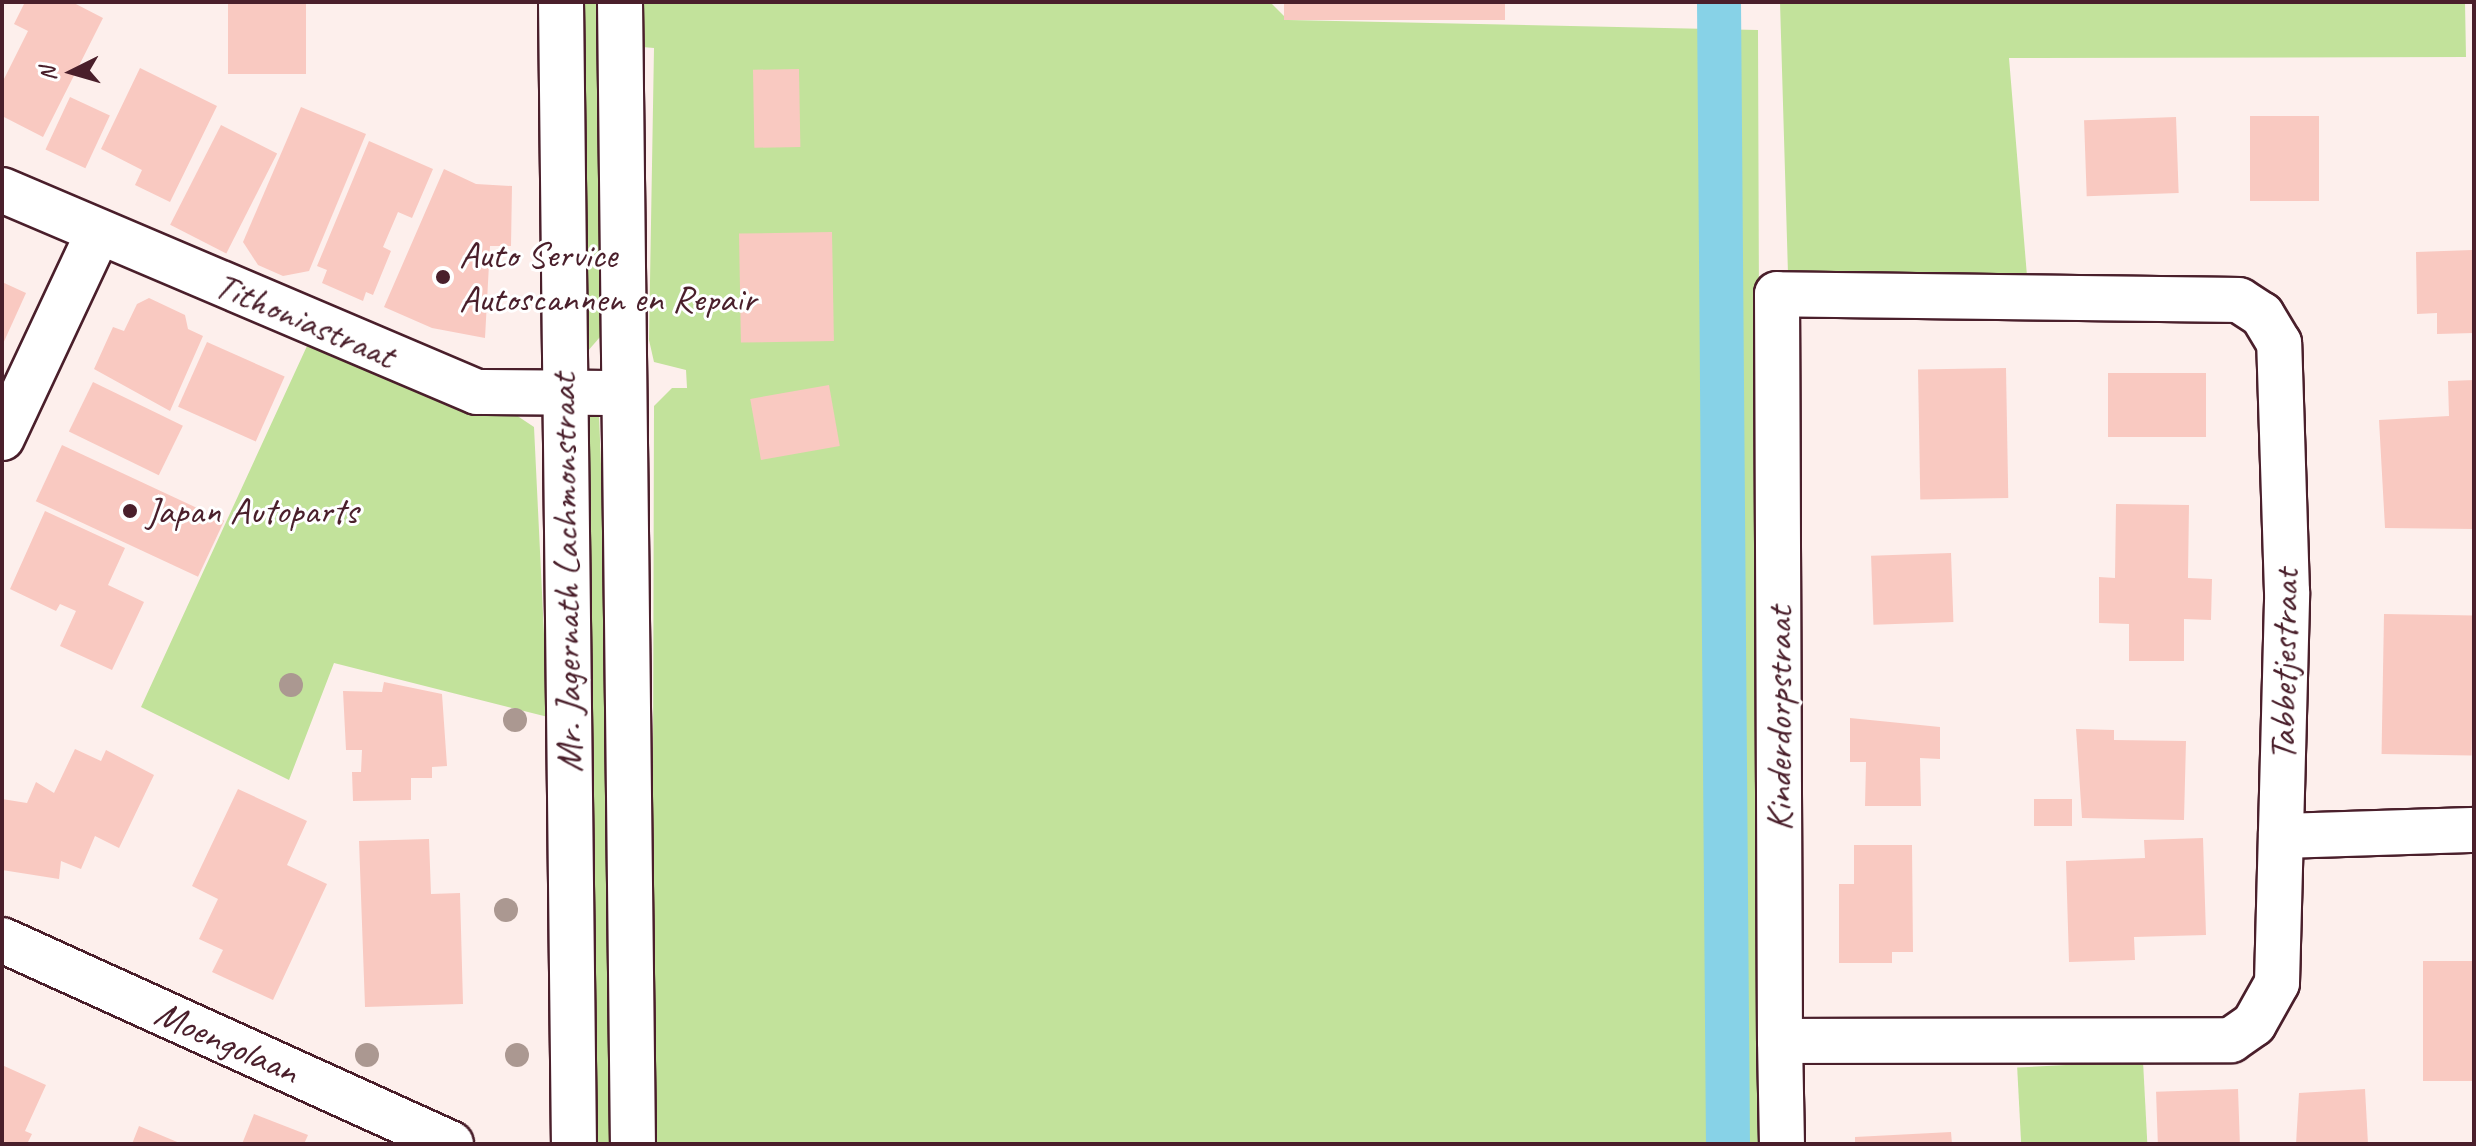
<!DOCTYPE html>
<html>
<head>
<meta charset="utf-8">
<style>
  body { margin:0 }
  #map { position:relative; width:2476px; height:1146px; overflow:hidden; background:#fdefec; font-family:Caveat,sans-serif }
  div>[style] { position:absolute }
  .green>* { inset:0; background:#c2e29b; transform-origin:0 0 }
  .canal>* { height:44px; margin:-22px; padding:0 22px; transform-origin:22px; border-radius:22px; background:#87d2e7 }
  .building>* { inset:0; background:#f9c9c1; transform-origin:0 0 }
  .roads { filter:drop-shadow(2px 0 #4a1f2b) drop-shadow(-2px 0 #4a1f2b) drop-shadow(0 2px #4a1f2b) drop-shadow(0 -2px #4a1f2b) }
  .minor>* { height:44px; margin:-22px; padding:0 22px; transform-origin:22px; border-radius:22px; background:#fff }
  .secondary>* { height:44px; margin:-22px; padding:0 22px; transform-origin:22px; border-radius:22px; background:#fff }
  .trees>* { width:24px; height:24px; margin:-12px; border-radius:50%; background:#ab9891 }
  .dots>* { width:22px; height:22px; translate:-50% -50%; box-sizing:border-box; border:4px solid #fff; border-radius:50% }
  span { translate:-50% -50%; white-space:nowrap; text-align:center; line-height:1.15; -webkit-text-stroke:6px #fff; paint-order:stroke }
  .poi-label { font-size:38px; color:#4a1f2b }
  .left { translate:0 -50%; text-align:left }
  .street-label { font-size:38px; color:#4a1f2b }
  .frame { position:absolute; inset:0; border:4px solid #4a1f2b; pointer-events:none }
  .north { position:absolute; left:32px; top:32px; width:80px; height:80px; -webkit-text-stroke:6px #fff; paint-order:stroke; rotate:265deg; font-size:22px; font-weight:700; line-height:32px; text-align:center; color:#4a1f2b }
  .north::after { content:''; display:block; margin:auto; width:28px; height:36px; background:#4a1f2b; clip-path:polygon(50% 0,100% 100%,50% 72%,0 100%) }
</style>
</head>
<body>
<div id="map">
  <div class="green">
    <i style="clip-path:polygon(578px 2px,602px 2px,600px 337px,587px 352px)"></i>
    <i style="clip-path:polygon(640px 2px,1270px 2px,1288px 20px,1758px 30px,1762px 1144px,652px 1144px,654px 406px,672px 388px,687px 388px,686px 370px,654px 362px,649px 340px,654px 48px,642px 47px)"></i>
    <i style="clip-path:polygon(1780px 2px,2465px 2px,2466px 57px,2009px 58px,2027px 276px,1788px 274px)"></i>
    <i style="clip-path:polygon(307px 346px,466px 404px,513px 413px,534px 427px,548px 717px,334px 663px,289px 780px,141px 707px)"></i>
    <i style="clip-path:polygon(585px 409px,599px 416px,604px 537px,612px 1144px,589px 1144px)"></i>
    <i style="left:2143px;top:1061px;width:83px;height:126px;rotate:87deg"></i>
  </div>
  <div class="canal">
    <i style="left:1719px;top:2px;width:1142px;rotate:89.55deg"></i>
  </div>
  <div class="building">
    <i style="clip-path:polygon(25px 2px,72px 2px,103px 18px,43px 137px,2px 116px,2px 83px,28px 31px,14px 24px)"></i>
    <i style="left:228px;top:2px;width:78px;height:72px"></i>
    <i style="left:1284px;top:2px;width:221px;height:18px"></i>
    <i style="clip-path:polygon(140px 68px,217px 106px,170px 202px,135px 185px,142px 170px,101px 149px)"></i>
    <i style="left:799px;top:69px;width:78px;height:46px;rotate:89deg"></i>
    <i style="left:70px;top:97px;width:44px;height:58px;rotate:25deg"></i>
    <i style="clip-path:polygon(301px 107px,366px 134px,309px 271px,283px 276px,258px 265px,243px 242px)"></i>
    <i style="left:2319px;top:116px;width:85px;height:69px;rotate:90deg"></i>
    <i style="left:2176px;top:117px;width:76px;height:92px;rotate:88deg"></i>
    <i style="left:221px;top:125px;width:63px;height:112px;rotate:27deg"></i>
    <i style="clip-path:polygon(369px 141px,433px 169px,412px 218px,398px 212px,383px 247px,391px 251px,373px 295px,366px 292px,363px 301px,322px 283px,327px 270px,317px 266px)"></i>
    <i style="clip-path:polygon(444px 169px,476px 184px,512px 186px,511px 246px,490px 246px,485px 338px,432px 328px,384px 307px)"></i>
    <i style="left:832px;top:232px;width:109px;height:93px;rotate:89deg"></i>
    <i style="clip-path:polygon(2472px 250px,2474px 333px,2437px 334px,2437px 313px,2417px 314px,2416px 252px)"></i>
    <i style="clip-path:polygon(2px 282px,26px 293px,2px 346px)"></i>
    <i style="clip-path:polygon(149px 298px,185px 315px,188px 329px,203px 336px,170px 411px,94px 369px,113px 327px,124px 331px,137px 304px)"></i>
    <i style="left:207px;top:342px;width:85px;height:71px;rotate:24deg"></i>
    <i style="left:2006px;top:368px;width:130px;height:88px;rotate:89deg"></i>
    <i style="left:2108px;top:373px;width:98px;height:64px"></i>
    <i style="clip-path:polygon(2474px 380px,2474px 529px,2385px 528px,2379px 420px,2449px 416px,2448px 381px)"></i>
    <i style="left:93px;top:382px;width:100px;height:55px;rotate:26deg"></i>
    <i style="left:829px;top:385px;width:62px;height:80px;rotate:80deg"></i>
    <i style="left:62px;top:445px;width:179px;height:62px;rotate:25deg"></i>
    <i style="clip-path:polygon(2116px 504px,2189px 505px,2188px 578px,2212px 579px,2211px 620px,2184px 619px,2184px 661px,2129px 661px,2129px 624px,2099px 623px,2099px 577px,2115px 578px)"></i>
    <i style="clip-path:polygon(45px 511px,125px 548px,108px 585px,144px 602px,112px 670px,60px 646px,76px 611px,60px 604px,56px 611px,10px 589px)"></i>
    <i style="left:1951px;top:553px;width:69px;height:80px;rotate:88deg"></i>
    <i style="left:2384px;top:614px;width:90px;height:140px;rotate:1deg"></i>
    <i style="clip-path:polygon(384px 682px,442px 694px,447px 766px,432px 767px,432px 778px,411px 778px,411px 800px,353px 801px,352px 772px,361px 772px,362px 750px,346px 750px,343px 691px,382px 692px)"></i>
    <i style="clip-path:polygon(1850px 718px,1940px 727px,1940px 759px,1920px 758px,1921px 806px,1865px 806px,1866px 762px,1850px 762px)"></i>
    <i style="clip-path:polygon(2076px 729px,2114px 730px,2114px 740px,2186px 741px,2184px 820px,2082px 818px)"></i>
    <i style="clip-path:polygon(75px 749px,101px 761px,106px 750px,154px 775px,119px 848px,95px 836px,81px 869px,61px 861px,59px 879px,2px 870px,2px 799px,27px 803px,36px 782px,54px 793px)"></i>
    <i style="clip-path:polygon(238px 789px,307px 821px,287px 865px,327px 884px,273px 1000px,212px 972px,223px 950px,199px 939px,218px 899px,192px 886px)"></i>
    <i style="left:2034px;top:799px;width:38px;height:27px"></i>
    <i style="clip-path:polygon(2203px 838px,2206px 935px,2134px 937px,2135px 960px,2069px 962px,2066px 861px,2145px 858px,2144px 840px)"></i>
    <i style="clip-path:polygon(429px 839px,431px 894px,460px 893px,463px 1004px,365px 1007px,359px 841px)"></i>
    <i style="clip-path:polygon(1854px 845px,1912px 845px,1913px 952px,1892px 952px,1892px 963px,1839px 963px,1839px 884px,1854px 884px)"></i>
    <i style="left:2474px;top:961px;width:120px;height:51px;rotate:90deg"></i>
    <i style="clip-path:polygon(2px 1065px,46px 1085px,25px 1131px,32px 1134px,27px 1144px,2px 1144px)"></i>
    <i style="left:2238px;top:1089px;width:55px;height:82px;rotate:88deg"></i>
    <i style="clip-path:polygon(2365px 1089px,2368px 1144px,2296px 1144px,2299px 1093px)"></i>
    <i style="clip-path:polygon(254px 1114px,308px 1135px,304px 1144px,242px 1144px)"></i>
    <i style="clip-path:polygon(139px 1126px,182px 1144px,132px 1144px)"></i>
    <i style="clip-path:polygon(1951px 1132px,1952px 1144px,1855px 1144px,1855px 1137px)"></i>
  </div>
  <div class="roads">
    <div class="minor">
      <i style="left:2px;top:190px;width:516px;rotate:23.04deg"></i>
      <i style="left:477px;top:392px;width:143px;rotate:0.4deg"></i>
      <i style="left:2px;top:438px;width:226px;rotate:-64.9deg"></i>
      <i style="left:2281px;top:836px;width:193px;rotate:-1.8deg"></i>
      <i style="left:2px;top:940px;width:493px;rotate:24.4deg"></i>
      <i style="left:1780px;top:1041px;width:451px;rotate:-0.1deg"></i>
      <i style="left:2231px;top:1040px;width:28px;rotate:-35deg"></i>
      <i style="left:2254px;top:1024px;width:47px;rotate:-60.7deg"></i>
      <i style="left:2277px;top:983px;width:391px;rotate:-88.5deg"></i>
      <i style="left:2287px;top:592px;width:249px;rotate:-91.8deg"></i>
      <i style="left:2279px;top:343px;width:33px;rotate:-121deg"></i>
      <i style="left:2262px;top:315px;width:27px;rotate:-147deg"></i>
      <i style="left:2239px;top:300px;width:462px;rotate:-179.3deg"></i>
      <i style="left:1777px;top:294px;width:747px;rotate:89.77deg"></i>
      <i style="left:1780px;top:1041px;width:103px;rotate:88.9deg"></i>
    </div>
    <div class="secondary">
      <i style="left:561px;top:2px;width:1142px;rotate:89.35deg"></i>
      <i style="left:620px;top:2px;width:1142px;rotate:89.35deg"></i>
    </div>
  </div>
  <div class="trees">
    <i style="left:291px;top:685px"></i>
    <i style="left:515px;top:720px"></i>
    <i style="left:506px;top:910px"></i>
    <i style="left:367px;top:1055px"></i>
    <i style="left:517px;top:1055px"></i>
  </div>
  <div class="dots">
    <i style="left:443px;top:277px;background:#4a1f2b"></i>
    <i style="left:130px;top:511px;background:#4a1f2b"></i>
  </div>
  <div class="poi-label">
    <span class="left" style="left:459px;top:277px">Auto Service<br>Autoscannen en Repair</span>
    <span class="left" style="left:146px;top:511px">Japan Autoparts</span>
  </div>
  <div class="street-label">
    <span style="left:305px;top:320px;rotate:23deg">Tithoniastraat</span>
    <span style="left:566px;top:573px;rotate:-91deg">Mr. Jagernath Lachmonstraat</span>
    <span style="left:2284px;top:665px;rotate:-89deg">Tabbetjestraat</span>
    <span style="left:1779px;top:719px;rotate:-90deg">Kinderdorpstraat</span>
    <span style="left:227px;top:1042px;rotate:24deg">Moengolaan</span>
  </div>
  <div class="frame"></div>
  <div class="north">N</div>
</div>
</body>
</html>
